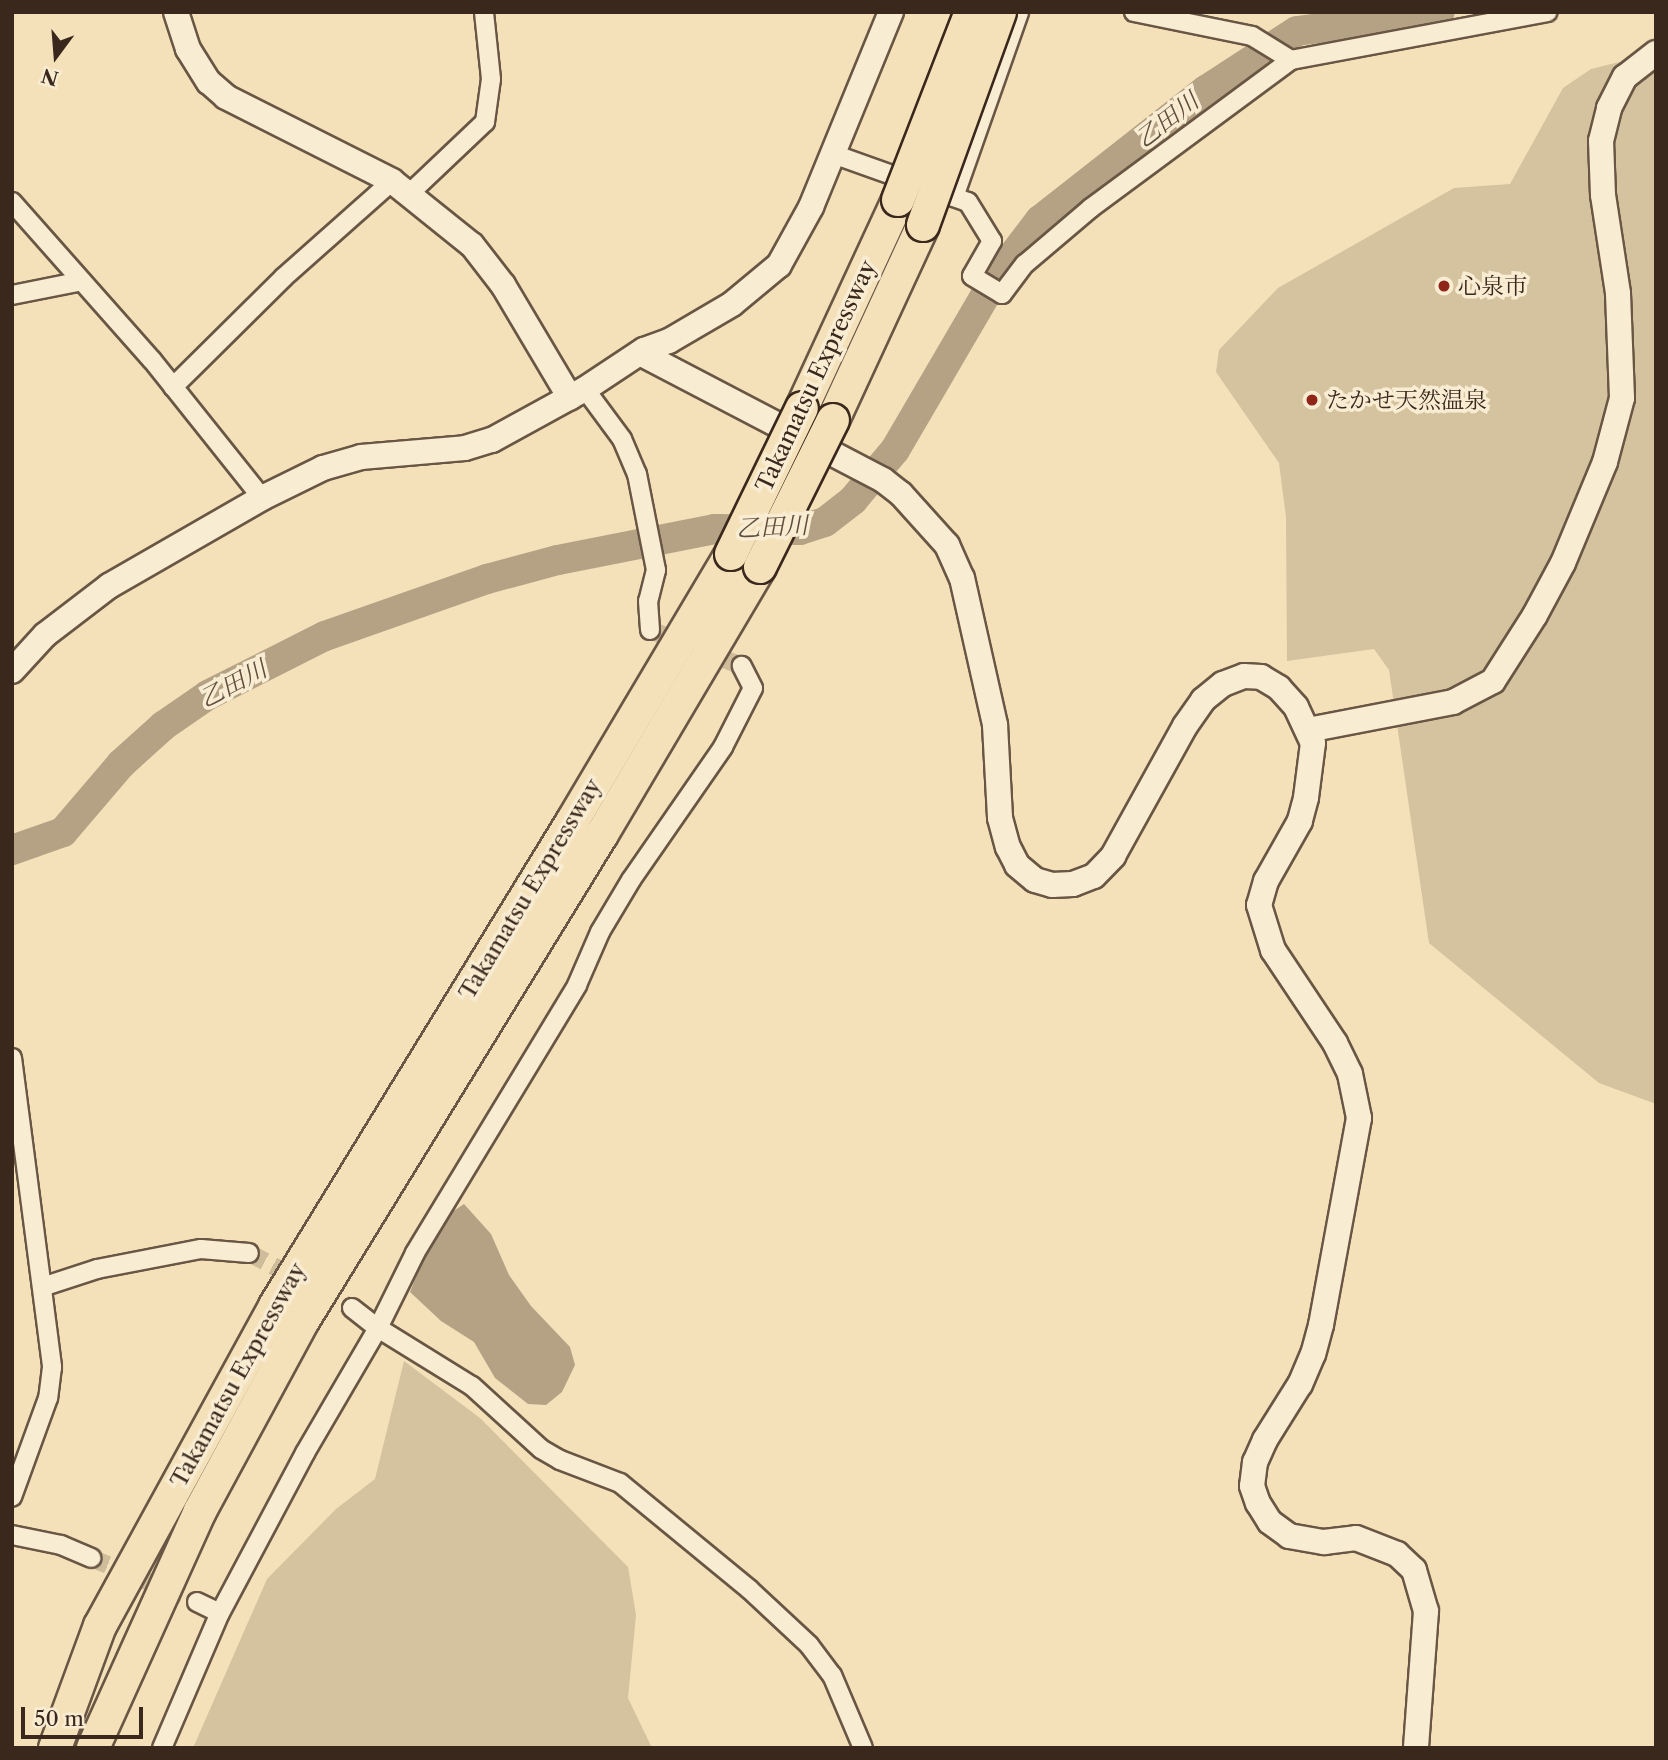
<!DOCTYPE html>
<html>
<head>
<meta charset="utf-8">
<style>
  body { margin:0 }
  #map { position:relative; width:1668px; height:1760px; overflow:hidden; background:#f4e1b9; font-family:"Libre Caslon Text","Noto Serif JP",serif }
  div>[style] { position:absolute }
  .green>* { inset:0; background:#d5c29e }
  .water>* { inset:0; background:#b5a284 }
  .river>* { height:30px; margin:-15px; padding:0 15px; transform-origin:15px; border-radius:15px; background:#b5a284 }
  .street-tunnel>* { height:18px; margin-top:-9px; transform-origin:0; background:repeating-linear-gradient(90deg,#cfbc9a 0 18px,transparent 0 27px) }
  .roads { filter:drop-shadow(2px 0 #695644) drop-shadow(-2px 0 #695644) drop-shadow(0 2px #695644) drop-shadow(0 -2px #695644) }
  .street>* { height:18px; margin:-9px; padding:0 9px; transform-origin:9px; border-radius:9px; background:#f8ecd2 }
  .secondary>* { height:24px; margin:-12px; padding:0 12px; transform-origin:12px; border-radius:12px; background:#f8ecd2 }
  .highway>* { height:32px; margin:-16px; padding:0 16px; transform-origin:16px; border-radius:16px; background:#f4e1b9 }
  .bridges { filter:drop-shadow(2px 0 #3b281d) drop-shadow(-2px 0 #3b281d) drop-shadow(0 2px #3b281d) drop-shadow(0 -2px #3b281d) }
  .highway-bridge>* { height:32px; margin:-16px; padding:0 16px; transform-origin:16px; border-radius:16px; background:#f4e1b9 }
  .dots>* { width:19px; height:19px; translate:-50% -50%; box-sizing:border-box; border:4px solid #f8ecd2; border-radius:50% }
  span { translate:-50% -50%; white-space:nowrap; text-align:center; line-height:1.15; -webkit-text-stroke:7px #f8ecd2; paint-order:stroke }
  .poi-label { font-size:23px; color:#3b281d }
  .left { translate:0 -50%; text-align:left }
  .street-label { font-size:23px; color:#3b281d }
  .water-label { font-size:24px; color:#604d3c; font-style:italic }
  .frame { position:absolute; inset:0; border:14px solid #3b281d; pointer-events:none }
  .north { position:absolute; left:21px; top:21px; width:70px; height:70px; -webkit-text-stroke:5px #f8ecd2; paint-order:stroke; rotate:196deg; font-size:19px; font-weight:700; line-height:28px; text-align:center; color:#3b281d }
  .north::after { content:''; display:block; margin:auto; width:24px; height:32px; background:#3b281d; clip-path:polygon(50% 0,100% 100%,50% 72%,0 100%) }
  .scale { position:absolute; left:21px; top:1707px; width:122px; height:32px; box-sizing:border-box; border:4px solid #3b281d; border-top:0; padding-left:9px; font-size:21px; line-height:24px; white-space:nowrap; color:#3b281d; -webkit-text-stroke:5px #f8ecd2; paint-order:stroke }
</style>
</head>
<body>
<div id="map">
  <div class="green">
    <i style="clip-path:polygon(1656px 53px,1656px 1104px,1599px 1083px,1429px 943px,1389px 670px,1374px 649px,1287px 661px,1286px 517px,1279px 463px,1216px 372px,1219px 350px,1278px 288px,1454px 188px,1510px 184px,1563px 88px,1591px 69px)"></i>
    <i style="clip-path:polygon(404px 1361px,480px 1418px,628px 1567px,636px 1615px,628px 1698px,652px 1748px,193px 1748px,267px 1579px,336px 1509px,375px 1479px)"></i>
  </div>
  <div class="water">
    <i style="clip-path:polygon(464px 1204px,491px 1234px,509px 1275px,531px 1306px,570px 1347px,575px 1365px,562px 1392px,546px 1405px,528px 1404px,495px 1378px,474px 1342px,441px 1321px,410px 1292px,428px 1246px,452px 1212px)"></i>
  </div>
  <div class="river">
    <i style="left:12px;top:850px;width:54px;rotate:-19.4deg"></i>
    <i style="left:63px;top:832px;width:89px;rotate:-49.5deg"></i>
    <i style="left:121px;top:764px;width:57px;rotate:-42.1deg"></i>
    <i style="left:163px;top:726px;width:55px;rotate:-34.6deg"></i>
    <i style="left:208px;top:695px;width:131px;rotate:-26.8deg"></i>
    <i style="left:325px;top:636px;width:172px;rotate:-19.4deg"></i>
    <i style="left:487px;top:579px;width:73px;rotate:-15deg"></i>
    <i style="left:558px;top:560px;width:160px;rotate:-11.2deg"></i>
    <i style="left:715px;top:529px;width:85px;rotate:0.7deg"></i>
    <i style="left:800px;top:530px;width:26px;rotate:-18deg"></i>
    <i style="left:825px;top:522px;width:36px;rotate:-38deg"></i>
    <i style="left:853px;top:500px;width:65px;rotate:-50deg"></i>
    <i style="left:895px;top:450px;width:198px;rotate:-59.7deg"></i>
    <i style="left:995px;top:279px;width:74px;rotate:-52.7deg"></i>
    <i style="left:1040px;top:220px;width:211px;rotate:-38.1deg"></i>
    <i style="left:1206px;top:90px;width:108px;rotate:-33deg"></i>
    <i style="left:1297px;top:31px;width:144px;rotate:-7.6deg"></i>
  </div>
  <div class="street-tunnel">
    <i style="left:650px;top:630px;width:99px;rotate:21.4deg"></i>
    <i style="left:249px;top:1253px;width:117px;rotate:28.1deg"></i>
    <i style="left:91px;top:1558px;width:115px;rotate:22.5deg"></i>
  </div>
  <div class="roads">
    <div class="street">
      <i style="left:1134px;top:12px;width:120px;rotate:11.5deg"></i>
      <i style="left:1252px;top:36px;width:46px;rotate:31.6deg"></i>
      <i style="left:833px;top:154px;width:143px;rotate:19.6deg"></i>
      <i style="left:968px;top:202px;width:46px;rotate:58.4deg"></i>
      <i style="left:992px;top:241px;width:40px;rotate:119.7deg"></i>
      <i style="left:972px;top:276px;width:35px;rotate:31deg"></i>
      <i style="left:1002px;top:294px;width:38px;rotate:-53deg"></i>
      <i style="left:1025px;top:264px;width:87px;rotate:-40.3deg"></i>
      <i style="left:1091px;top:208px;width:249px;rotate:-36.5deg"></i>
      <i style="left:1291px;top:60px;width:261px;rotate:-10.6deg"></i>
      <i style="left:409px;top:194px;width:105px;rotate:-43.5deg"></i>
      <i style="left:485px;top:122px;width:43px;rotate:-82.1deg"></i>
      <i style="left:491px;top:79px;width:67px;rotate:-96deg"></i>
      <i style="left:954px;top:197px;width:196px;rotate:-70.6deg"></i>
      <i style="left:12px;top:202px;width:211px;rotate:48.5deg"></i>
      <i style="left:152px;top:360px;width:176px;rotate:51.4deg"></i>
      <i style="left:12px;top:295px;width:71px;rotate:-11.3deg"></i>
      <i style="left:173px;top:387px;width:156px;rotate:-44.7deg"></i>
      <i style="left:284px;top:277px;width:144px;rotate:-41.6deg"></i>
      <i style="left:585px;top:389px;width:62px;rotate:53.5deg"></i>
      <i style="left:622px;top:439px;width:38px;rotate:67deg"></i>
      <i style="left:637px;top:474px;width:98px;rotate:78.8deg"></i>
      <i style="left:656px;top:570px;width:32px;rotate:104deg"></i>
      <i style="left:648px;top:601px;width:29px;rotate:86deg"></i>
      <i style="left:12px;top:1058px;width:312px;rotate:82.6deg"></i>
      <i style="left:52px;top:1367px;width:31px;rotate:97deg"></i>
      <i style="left:48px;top:1398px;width:105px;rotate:110deg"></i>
      <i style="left:42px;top:1287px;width:58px;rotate:-18.1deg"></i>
      <i style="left:97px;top:1269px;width:106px;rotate:-10.9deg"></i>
      <i style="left:201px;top:1249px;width:48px;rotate:4.8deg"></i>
      <i style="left:352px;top:1308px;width:33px;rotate:38deg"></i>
      <i style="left:378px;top:1328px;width:110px;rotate:31.7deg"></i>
      <i style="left:472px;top:1386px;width:93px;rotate:42.4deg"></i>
      <i style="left:541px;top:1449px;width:22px;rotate:30deg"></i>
      <i style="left:560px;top:1460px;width:64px;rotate:21deg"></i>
      <i style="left:620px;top:1483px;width:167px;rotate:39.4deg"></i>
      <i style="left:749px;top:1589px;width:82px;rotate:43deg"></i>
      <i style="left:809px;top:1645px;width:38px;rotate:53deg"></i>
      <i style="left:832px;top:1675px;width:79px;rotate:67deg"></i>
      <i style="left:12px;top:1535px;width:50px;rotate:11.5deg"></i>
      <i style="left:61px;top:1545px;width:33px;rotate:23deg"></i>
      <i style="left:197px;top:1602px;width:25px;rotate:26deg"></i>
      <i style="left:162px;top:1748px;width:147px;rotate:-66.8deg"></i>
      <i style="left:220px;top:1613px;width:181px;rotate:-62deg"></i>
      <i style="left:305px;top:1453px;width:145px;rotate:-59.7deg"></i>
      <i style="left:378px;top:1328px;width:84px;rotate:-63.7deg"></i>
      <i style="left:415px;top:1253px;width:313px;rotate:-58.8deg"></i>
      <i style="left:577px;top:985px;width:58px;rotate:-66.5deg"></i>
      <i style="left:600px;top:932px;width:61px;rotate:-59.2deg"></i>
      <i style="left:631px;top:880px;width:162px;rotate:-55.3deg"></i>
      <i style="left:723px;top:747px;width:66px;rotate:-63deg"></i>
      <i style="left:753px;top:688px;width:25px;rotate:-117deg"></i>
    </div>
    <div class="secondary">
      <i style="left:176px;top:12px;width:39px;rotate:72deg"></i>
      <i style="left:188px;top:49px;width:39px;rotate:58deg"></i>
      <i style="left:209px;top:82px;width:23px;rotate:41deg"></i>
      <i style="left:226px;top:97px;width:186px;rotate:26.8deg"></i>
      <i style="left:392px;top:181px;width:102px;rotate:38.7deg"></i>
      <i style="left:472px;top:245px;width:51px;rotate:52.2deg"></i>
      <i style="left:503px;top:285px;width:131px;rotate:59.3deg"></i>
      <i style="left:640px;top:353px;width:274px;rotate:27.6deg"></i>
      <i style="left:883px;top:480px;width:23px;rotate:38deg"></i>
      <i style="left:901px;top:494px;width:69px;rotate:48deg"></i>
      <i style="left:947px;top:545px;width:36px;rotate:66deg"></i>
      <i style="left:962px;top:578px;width:151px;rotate:77.3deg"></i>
      <i style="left:995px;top:725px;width:93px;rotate:86.9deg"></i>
      <i style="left:1000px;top:818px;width:30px;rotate:75deg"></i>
      <i style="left:1008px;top:847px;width:20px;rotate:63deg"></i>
      <i style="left:1017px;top:865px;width:23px;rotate:40deg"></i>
      <i style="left:1035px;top:880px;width:18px;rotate:16deg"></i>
      <i style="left:1052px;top:885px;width:21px;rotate:-3deg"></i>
      <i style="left:1073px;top:884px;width:22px;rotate:-21deg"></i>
      <i style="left:1094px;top:876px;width:28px;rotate:-46deg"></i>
      <i style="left:1113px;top:856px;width:149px;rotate:-61deg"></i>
      <i style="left:1185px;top:726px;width:32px;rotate:-55deg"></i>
      <i style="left:1203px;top:700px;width:26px;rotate:-39deg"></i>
      <i style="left:1223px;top:684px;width:22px;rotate:-21deg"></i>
      <i style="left:1244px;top:676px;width:17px;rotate:3deg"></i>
      <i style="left:1261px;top:677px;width:21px;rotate:31deg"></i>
      <i style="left:1279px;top:688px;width:25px;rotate:48deg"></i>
      <i style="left:1296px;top:707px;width:40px;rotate:65deg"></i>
      <i style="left:1313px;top:743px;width:55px;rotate:97.3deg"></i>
      <i style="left:1306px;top:798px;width:24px;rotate:105deg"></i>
      <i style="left:1300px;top:821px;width:69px;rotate:119.5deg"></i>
      <i style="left:1266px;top:881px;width:25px;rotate:106deg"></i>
      <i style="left:1259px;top:905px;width:47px;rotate:72.7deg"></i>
      <i style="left:1273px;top:950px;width:112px;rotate:56.3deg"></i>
      <i style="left:1335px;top:1043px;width:34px;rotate:64deg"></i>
      <i style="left:1350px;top:1074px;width:45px;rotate:78.4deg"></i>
      <i style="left:1359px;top:1118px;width:210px;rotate:100.4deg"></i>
      <i style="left:1321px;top:1325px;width:30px;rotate:105deg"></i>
      <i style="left:1313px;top:1354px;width:33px;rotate:113deg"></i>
      <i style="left:1300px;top:1384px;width:66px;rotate:122deg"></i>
      <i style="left:1265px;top:1440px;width:24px;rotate:114deg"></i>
      <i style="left:1255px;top:1462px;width:24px;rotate:97deg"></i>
      <i style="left:1252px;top:1486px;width:18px;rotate:71deg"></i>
      <i style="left:1258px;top:1503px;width:22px;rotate:58deg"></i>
      <i style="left:1270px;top:1522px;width:24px;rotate:36deg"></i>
      <i style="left:1289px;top:1536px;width:36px;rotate:10deg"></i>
      <i style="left:1324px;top:1542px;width:32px;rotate:-7deg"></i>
      <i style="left:1356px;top:1538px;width:44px;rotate:21.3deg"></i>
      <i style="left:1397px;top:1554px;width:23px;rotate:43deg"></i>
      <i style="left:1414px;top:1570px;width:43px;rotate:73.7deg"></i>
      <i style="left:1426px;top:1611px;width:137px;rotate:94.2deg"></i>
      <i style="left:12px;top:671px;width:49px;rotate:-47.5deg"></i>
      <i style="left:45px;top:635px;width:81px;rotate:-37.4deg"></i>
      <i style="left:109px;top:586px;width:177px;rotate:-29.9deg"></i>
      <i style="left:262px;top:498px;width:68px;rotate:-26.2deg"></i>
      <i style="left:323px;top:468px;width:40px;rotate:-16deg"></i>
      <i style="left:361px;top:457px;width:104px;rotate:-4.9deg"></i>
      <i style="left:465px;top:448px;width:28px;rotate:-17deg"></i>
      <i style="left:492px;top:440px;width:106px;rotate:-28.7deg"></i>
      <i style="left:585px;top:389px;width:71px;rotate:-33.5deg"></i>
      <i style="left:644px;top:350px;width:27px;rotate:-20deg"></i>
      <i style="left:669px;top:341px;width:73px;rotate:-30.4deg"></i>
      <i style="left:732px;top:304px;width:61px;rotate:-39.7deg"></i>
      <i style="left:779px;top:265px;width:66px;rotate:-61.1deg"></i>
      <i style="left:811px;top:207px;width:211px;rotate:-67.7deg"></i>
      <i style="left:1308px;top:730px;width:148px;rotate:-10.9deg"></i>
      <i style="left:1453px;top:702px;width:45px;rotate:-27.7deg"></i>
      <i style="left:1493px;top:681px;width:78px;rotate:-57.5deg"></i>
      <i style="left:1535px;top:615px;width:59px;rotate:-61.7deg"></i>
      <i style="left:1563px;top:563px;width:109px;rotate:-67.4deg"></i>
      <i style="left:1605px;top:462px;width:66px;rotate:-75.1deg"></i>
      <i style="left:1622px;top:398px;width:105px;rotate:-92.2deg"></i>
      <i style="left:1618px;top:293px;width:99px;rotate:-98.7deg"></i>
      <i style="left:1603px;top:195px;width:54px;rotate:-92.1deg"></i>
      <i style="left:1601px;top:141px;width:34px;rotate:-76deg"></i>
      <i style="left:1609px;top:108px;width:35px;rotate:-63deg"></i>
      <i style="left:1625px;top:77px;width:39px;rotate:-38deg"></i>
    </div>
    <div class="highway">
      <i style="left:802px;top:408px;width:229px;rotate:-65.2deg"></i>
      <i style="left:833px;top:420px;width:215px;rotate:-65.2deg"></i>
      <i style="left:55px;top:1748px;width:130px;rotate:-69.8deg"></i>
      <i style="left:100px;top:1626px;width:365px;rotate:-61.3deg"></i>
      <i style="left:275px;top:1306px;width:568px;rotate:-58.47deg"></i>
      <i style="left:572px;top:822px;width:312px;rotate:-59.3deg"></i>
      <i style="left:93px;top:1748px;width:260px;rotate:-65.7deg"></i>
      <i style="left:200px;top:1511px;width:218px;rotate:-61.6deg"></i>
      <i style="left:304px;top:1319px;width:569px;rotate:-58.43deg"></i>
      <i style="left:602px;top:834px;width:310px;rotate:-59.4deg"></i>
    </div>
  </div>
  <div class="bridges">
    <div class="highway-bridge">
      <i style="left:898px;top:200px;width:202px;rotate:-68.8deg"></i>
      <i style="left:923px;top:225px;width:226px;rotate:-70.1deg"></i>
      <i style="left:731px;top:554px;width:162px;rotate:-64.1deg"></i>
      <i style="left:760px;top:567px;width:164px;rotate:-63.6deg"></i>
    </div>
  </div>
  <div class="dots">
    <i style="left:1444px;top:286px;background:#8f2418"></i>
    <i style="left:1312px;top:400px;background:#8f2418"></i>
  </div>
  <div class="poi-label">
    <span class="left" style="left:1458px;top:286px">心泉市</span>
    <span class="left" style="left:1326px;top:400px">たかせ天然温泉</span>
  </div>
  <div class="street-label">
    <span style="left:816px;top:376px;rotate:-65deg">Takamatsu Expressway</span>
    <span style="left:530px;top:889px;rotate:-59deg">Takamatsu Expressway</span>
    <span style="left:238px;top:1375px;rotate:-61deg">Takamatsu Expressway</span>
  </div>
  <div class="water-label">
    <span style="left:1167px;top:120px;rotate:-38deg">乙田川</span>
    <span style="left:772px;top:527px;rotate:-3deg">乙田川</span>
    <span style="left:233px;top:684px;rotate:-28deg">乙田川</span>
  </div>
  <div class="frame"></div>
  <div class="north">N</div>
  <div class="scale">50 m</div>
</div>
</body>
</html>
